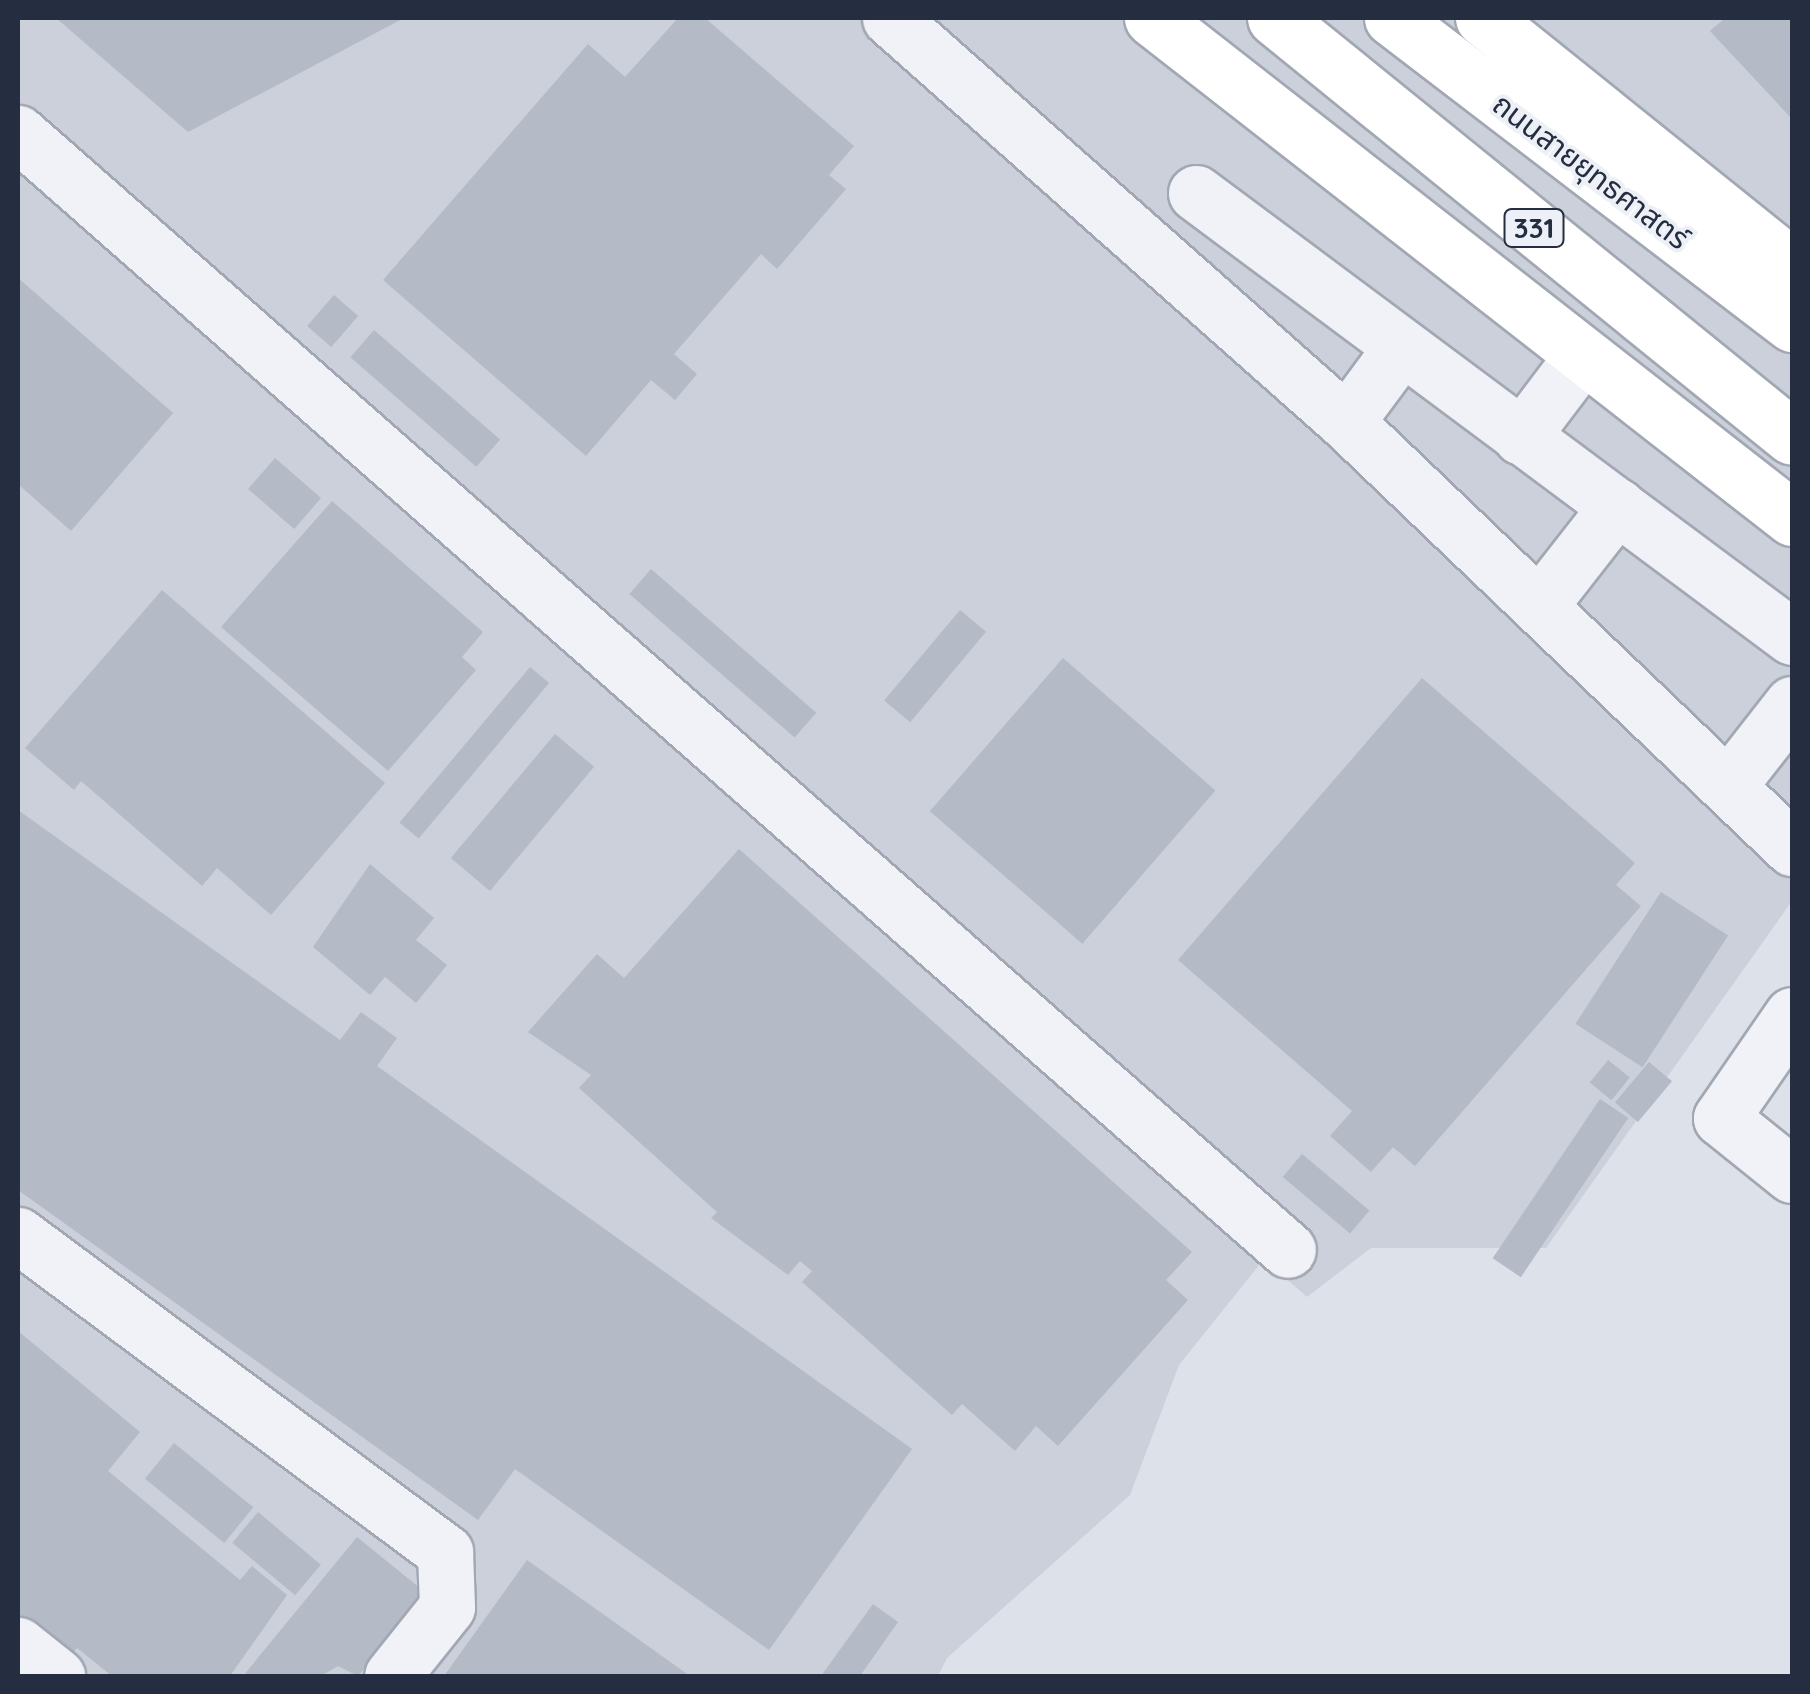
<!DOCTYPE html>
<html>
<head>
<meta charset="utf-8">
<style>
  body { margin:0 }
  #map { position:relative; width:1810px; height:1694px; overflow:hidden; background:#dde1e9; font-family:Quicksand,"Noto Sans Thai",sans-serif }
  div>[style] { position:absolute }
  .built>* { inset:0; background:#cbd0db }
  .building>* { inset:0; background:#b4bac6; transform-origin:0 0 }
  .roads { filter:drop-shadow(2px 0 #a2a8b3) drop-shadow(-2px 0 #a2a8b3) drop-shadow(0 2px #a2a8b3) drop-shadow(0 -2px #a2a8b3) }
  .minor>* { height:55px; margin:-27.5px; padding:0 27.5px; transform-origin:27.5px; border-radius:27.5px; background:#f1f2f7 }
  .major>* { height:55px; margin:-27.5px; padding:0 27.5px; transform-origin:27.5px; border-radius:27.5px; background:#fff }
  span { translate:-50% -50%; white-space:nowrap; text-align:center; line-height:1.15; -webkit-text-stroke:8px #edf0f6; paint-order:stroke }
  .shield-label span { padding:2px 8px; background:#edf0f6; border:2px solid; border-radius:8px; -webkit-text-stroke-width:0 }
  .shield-label { font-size:28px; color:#252e41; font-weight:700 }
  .street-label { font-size:30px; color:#252e41 }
  .frame { position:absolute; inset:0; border:20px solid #252e41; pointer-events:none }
</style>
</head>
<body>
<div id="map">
  <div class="built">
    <i style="clip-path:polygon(18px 18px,1792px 18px,1792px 901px,1546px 1248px,1371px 1248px,1307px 1297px,1264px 1259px,1179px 1365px,1130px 1495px,947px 1658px,938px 1676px,18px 1676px)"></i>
  </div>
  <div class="building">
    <i style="clip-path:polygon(56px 18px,404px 18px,188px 132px)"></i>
    <i style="clip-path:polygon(678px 18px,705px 18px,854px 146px,829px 175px,846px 189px,777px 269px,761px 254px,674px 354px,697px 374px,675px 400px,651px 380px,586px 456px,383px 280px,588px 44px,625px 77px)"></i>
    <i style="clip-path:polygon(1725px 18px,1792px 18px,1792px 119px,1710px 31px)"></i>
    <i style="clip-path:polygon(18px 278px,173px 413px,71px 531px,18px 484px)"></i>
    <i style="left:334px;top:295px;width:32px;height:41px;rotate:41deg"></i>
    <i style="left:374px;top:330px;width:167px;height:36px;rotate:41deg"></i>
    <i style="left:275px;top:458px;width:61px;height:41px;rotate:41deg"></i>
    <i style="clip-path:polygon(332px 501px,483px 632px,462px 657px,476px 670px,388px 771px,221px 627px)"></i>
    <i style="left:651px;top:569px;width:219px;height:33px;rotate:41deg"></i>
    <i style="clip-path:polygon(162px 590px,385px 783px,271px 915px,217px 868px,202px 886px,81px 781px,74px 790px,25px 748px)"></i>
    <i style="left:960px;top:610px;width:34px;height:118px;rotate:40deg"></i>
    <i style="left:1063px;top:658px;width:202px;height:203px;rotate:41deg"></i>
    <i style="left:530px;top:667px;width:25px;height:203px;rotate:40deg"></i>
    <i style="clip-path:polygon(1422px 678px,1635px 863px,1616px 885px,1641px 906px,1415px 1166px,1393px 1147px,1371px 1172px,1330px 1136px,1352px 1111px,1178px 960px)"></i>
    <i style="left:555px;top:734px;width:51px;height:162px;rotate:40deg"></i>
    <i style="clip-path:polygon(18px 810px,340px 1040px,361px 1012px,397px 1038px,377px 1066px,912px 1449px,769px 1650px,515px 1469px,478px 1520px,18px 1190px)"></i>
    <i style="clip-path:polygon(739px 849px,1192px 1252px,1166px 1280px,1188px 1300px,1058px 1446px,1036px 1426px,1015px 1451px,962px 1404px,952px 1415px,802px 1282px,812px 1271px,800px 1261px,788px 1275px,711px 1218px,717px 1212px,579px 1088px,591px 1075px,528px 1032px,597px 954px,624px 978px)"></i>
    <i style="clip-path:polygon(370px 864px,434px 918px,416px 940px,447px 965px,416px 1003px,385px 977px,370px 995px,313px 947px)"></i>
    <i style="left:1661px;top:892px;width:80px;height:157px;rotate:33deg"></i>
    <i style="left:1608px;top:1060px;width:28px;height:29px;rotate:39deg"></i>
    <i style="left:1649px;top:1062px;width:30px;height:53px;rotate:40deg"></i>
    <i style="left:1600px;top:1099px;width:34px;height:192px;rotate:34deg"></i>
    <i style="left:1302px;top:1154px;width:88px;height:30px;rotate:40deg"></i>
    <i style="clip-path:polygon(18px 1331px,140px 1432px,108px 1471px,240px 1580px,252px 1566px,287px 1595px,230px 1676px,112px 1676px,77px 1648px,62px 1667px,18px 1631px)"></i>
    <i style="left:174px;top:1443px;width:102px;height:46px;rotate:39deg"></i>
    <i style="left:258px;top:1512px;width:82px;height:40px;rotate:40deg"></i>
    <i style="clip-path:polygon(357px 1537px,426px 1593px,358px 1676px,338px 1666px,321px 1676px,243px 1676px)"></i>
    <i style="clip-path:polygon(527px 1560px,690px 1676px,444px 1676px)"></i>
    <i style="clip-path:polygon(873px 1604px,898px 1622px,860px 1676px,821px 1676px)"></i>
  </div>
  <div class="roads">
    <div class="minor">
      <i style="left:890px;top:18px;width:609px;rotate:41.54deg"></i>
      <i style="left:1346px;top:422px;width:617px;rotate:43.69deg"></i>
      <i style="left:18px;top:133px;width:1691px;rotate:41.33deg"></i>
      <i style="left:1196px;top:193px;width:743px;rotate:36.68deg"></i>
      <i style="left:1346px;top:422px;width:91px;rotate:-53.5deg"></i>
      <i style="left:1521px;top:437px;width:98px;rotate:-52.9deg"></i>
      <i style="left:1539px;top:606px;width:127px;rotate:-52deg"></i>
      <i style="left:1728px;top:786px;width:104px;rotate:-52deg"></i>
      <i style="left:1792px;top:1175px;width:91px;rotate:-141.2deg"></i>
      <i style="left:1721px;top:1118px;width:125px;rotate:-55.4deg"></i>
      <i style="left:18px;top:1235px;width:532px;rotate:36.59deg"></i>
      <i style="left:445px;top:1552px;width:55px;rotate:87.9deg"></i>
      <i style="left:447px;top:1607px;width:88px;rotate:128.6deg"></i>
      <i style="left:18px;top:1645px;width:50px;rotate:38.5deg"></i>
    </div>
    <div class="major">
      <i style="left:1152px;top:18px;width:812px;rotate:38deg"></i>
      <i style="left:1275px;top:18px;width:665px;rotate:39.02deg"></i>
      <i style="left:1392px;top:18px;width:504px;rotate:37.42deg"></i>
      <i style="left:1483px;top:18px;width:396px;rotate:38.8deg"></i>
    </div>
  </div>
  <div class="shield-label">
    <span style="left:1534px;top:228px">331</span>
  </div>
  <div class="street-label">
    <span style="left:1591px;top:171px;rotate:37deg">ถนนสายยุทธศาสตร์</span>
  </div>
  <div class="frame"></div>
</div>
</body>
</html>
